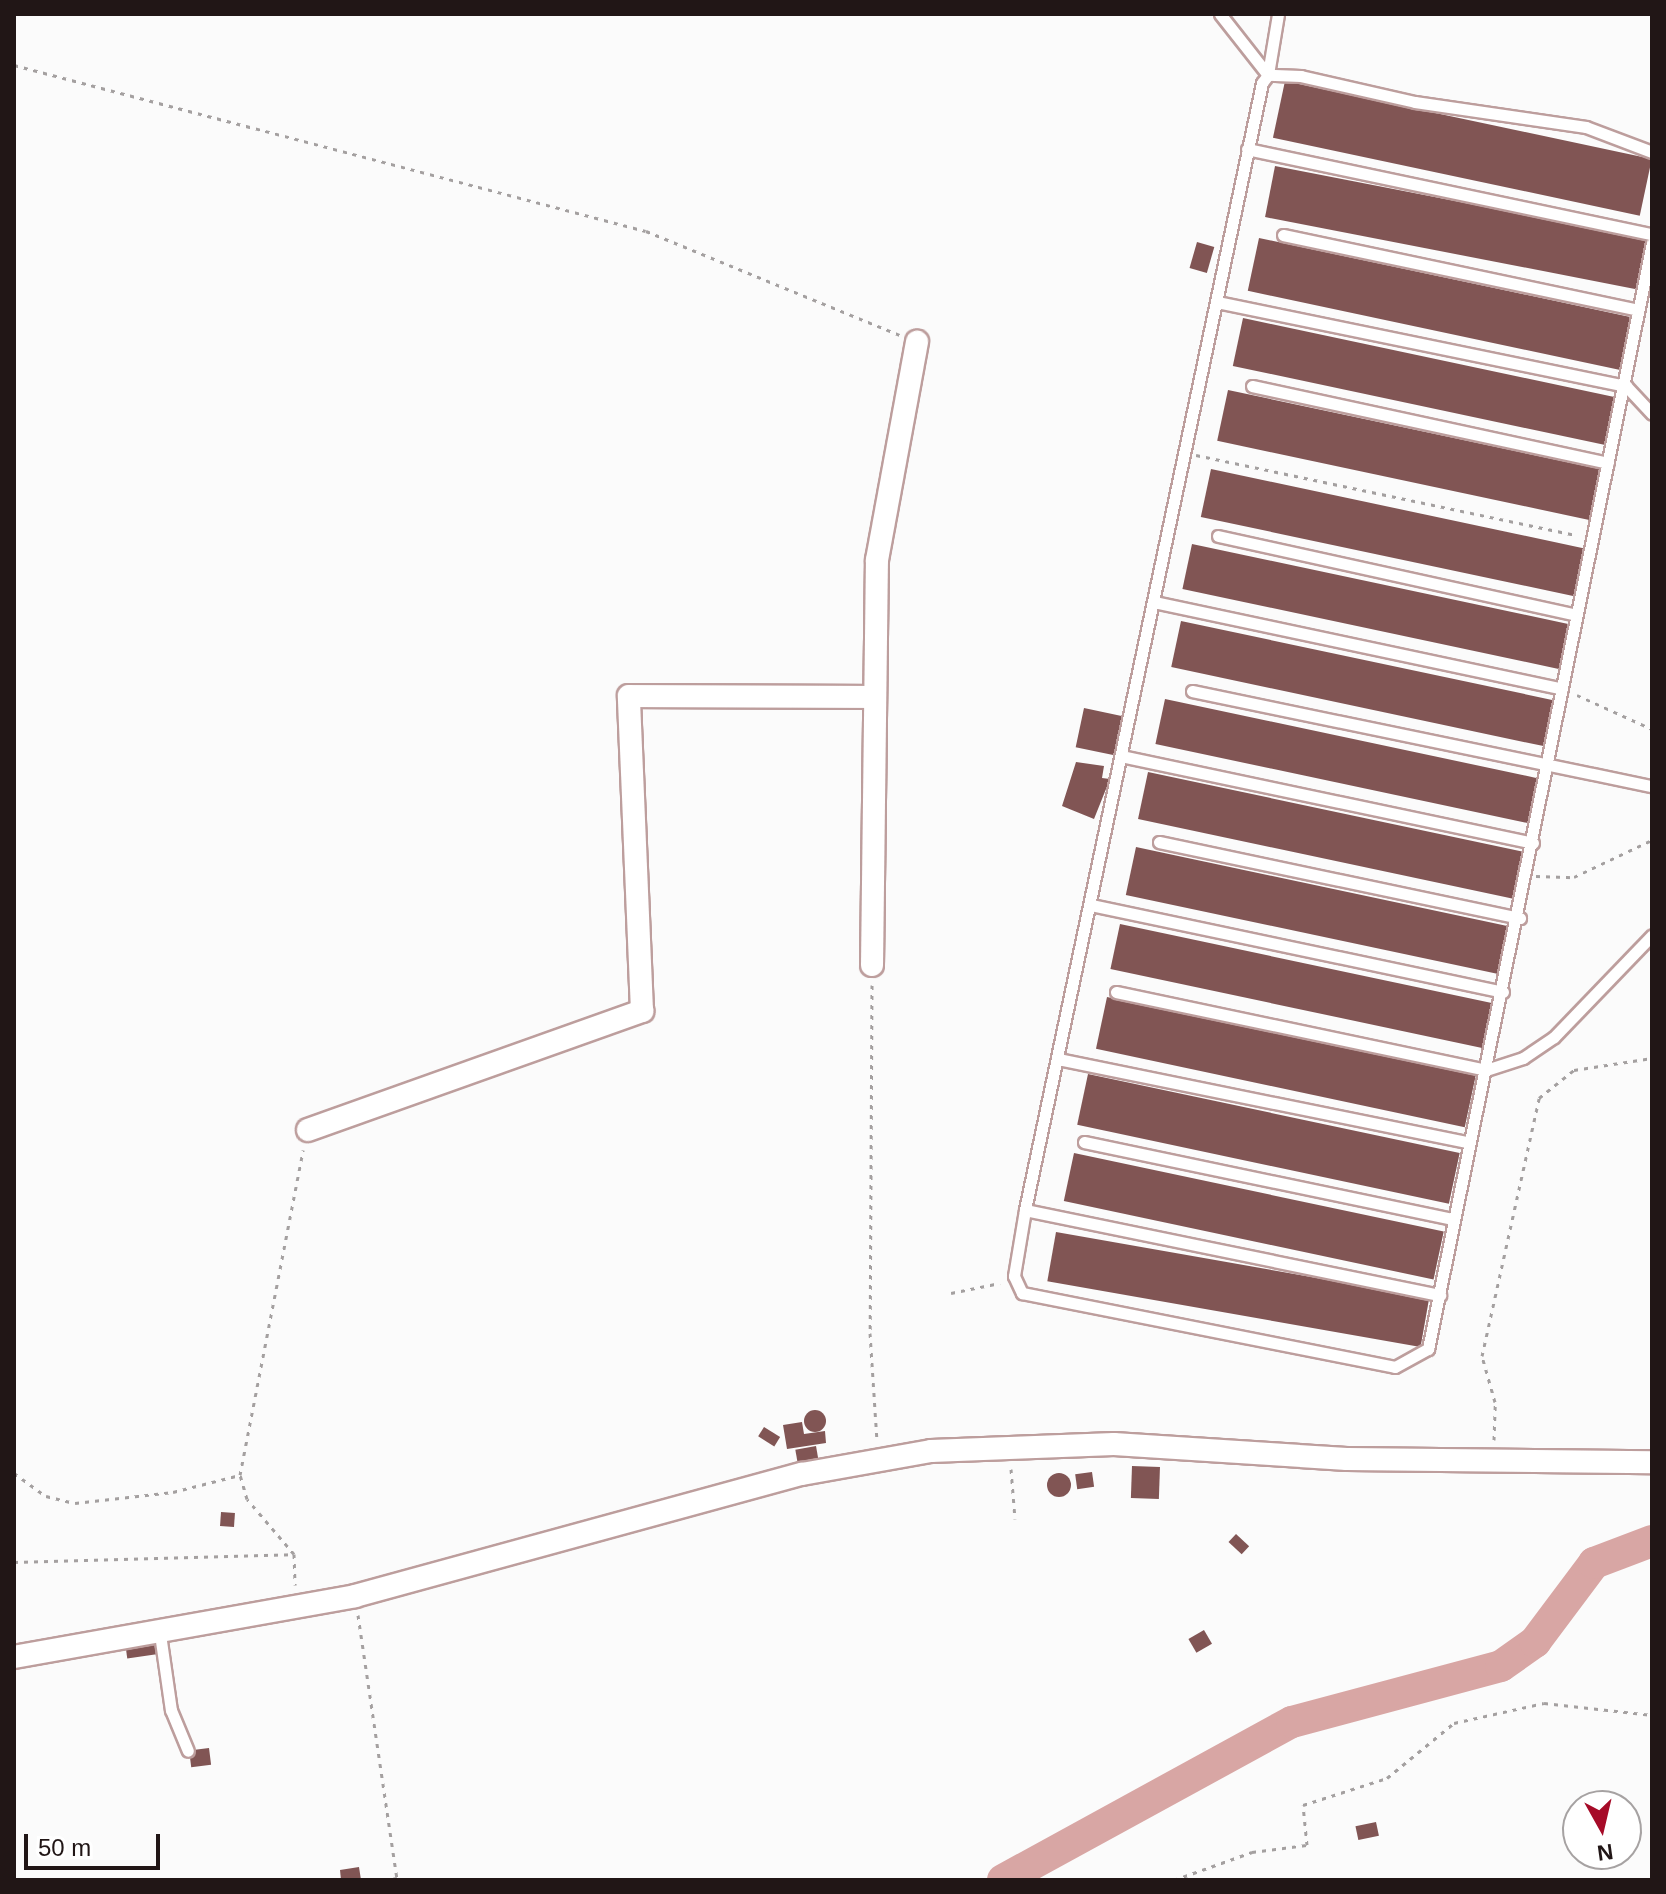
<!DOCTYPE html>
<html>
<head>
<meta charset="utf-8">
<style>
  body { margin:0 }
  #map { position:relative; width:1666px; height:1894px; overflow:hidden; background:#fbfbfb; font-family:Helvetica,sans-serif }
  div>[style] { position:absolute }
  .river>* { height:32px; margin:-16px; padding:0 16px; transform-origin:16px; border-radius:16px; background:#d8a6a4 }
  .building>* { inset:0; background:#815554; transform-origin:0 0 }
  .round { border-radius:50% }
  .path>* { height:3px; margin-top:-1.5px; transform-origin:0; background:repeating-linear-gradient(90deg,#a4a0a0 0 4px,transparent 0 10px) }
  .roads { filter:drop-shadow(2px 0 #bd9e9d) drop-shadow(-2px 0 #bd9e9d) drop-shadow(0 2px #bd9e9d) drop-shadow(0 -2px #bd9e9d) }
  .service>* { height:11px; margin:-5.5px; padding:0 5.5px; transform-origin:5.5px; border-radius:5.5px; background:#fff }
  .minor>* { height:22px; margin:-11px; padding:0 11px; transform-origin:11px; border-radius:11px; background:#fff }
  span { translate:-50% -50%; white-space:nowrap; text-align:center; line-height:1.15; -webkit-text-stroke:8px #fff; paint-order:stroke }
  .frame { position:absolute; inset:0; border:16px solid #211616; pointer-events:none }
  .north { position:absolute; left:1562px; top:1790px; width:80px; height:80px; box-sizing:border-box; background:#fff; border:2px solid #a6a2a2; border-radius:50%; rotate:172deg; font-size:22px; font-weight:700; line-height:32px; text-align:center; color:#211616 }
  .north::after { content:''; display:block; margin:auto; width:28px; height:36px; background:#a60b28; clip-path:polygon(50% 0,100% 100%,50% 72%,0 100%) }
  .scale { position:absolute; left:24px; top:1834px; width:136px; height:36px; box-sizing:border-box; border:4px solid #211616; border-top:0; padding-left:10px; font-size:24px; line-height:28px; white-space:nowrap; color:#211616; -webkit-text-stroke:6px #fff; paint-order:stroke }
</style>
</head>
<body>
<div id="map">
  <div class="river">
    <i style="left:1003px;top:1880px;width:329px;rotate:-28.7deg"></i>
    <i style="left:1292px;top:1722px;width:216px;rotate:-15deg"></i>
    <i style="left:1501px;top:1666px;width:42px;rotate:-35.2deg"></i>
    <i style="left:1535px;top:1642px;width:99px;rotate:-53.2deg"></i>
    <i style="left:1594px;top:1563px;width:62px;rotate:-20.8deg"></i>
  </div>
  <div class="building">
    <i style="left:1285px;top:81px;width:375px;height:58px;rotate:12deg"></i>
    <i style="left:1275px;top:166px;width:382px;height:52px;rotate:11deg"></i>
    <i style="left:1259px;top:238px;width:382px;height:54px;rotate:12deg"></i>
    <i style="left:1197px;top:242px;width:18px;height:27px;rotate:16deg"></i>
    <i style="left:1243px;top:318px;width:382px;height:49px;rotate:12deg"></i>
    <i style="left:1228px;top:390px;width:384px;height:52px;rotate:12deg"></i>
    <i style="left:1211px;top:469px;width:383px;height:49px;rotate:12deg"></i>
    <i style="left:1192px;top:544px;width:387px;height:46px;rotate:12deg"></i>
    <i style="left:1181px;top:621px;width:383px;height:47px;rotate:12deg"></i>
    <i style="left:1165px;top:699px;width:383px;height:46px;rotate:12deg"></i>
    <i style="left:1084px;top:708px;width:42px;height:40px;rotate:12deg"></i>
    <i style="clip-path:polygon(1076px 762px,1104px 766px,1102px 778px,1110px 779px,1094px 819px,1062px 806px)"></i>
    <i style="left:1148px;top:772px;width:386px;height:48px;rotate:12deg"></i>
    <i style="left:1136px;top:847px;width:382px;height:49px;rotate:12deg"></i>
    <i style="left:1120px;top:924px;width:380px;height:46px;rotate:12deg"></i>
    <i style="left:1107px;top:997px;width:377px;height:53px;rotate:12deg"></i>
    <i style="left:1088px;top:1074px;width:380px;height:52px;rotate:12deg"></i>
    <i style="left:1074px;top:1153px;width:378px;height:49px;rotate:12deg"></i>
    <i style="left:1056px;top:1232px;width:379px;height:50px;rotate:10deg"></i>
    <i class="round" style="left:804px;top:1410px;width:22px;height:22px"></i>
    <i style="clip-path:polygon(802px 1422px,804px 1434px,825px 1431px,826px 1443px,787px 1449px,783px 1425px)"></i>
    <i style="left:764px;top:1427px;width:19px;height:11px;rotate:32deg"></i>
    <i style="left:816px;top:1446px;width:17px;height:21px;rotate:80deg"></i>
    <i style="left:1132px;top:1466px;width:28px;height:32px;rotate:2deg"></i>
    <i style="left:1092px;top:1472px;width:15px;height:17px;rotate:82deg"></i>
    <i class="round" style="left:1047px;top:1473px;width:24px;height:24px"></i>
    <i style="left:221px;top:1512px;width:14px;height:14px;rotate:4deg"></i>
    <i style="left:1236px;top:1534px;width:18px;height:11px;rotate:43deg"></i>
    <i style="left:1204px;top:1630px;width:16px;height:18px;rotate:60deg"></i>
    <i style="left:158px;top:1640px;width:14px;height:33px;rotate:82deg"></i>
    <i style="left:209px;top:1748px;width:17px;height:20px;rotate:83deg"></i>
    <i style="left:1376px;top:1822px;width:14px;height:21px;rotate:78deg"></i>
    <i style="clip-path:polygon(359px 1867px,361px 1880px,341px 1880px,340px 1870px)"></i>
  </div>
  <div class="path">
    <i style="left:14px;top:65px;width:653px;rotate:14.72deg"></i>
    <i style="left:646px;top:231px;width:274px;rotate:22.3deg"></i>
    <i style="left:1196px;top:455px;width:388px;rotate:11.9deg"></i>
    <i style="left:1577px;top:695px;width:82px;rotate:24.4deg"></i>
    <i style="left:1536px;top:876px;width:38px;rotate:2deg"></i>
    <i style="left:1574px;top:877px;width:86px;rotate:-25.4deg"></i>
    <i style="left:872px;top:985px;width:348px;rotate:90.3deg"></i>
    <i style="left:870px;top:1333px;width:108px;rotate:86.3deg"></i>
    <i style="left:951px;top:1293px;width:50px;rotate:-11.5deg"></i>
    <i style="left:1494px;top:1440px;width:38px;rotate:-88deg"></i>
    <i style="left:1495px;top:1402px;width:48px;rotate:-105.8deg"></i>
    <i style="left:1482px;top:1356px;width:264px;rotate:-77.5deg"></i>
    <i style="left:1539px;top:1098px;width:45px;rotate:-38.7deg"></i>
    <i style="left:1574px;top:1070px;width:79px;rotate:-8.7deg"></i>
    <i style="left:1011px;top:1469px;width:50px;rotate:85.4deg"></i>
    <i style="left:14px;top:1473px;width:39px;rotate:36deg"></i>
    <i style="left:46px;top:1496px;width:30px;rotate:14deg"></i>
    <i style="left:75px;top:1503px;width:99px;rotate:-6.4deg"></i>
    <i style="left:173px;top:1492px;width:69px;rotate:-14.2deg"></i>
    <i style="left:294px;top:1554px;width:31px;rotate:88deg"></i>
    <i style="left:14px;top:1562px;width:280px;rotate:-1.6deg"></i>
    <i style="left:294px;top:1554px;width:72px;rotate:-130.5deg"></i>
    <i style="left:247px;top:1499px;width:25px;rotate:-106deg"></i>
    <i style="left:240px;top:1475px;width:331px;rotate:-79deg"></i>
    <i style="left:358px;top:1615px;width:266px;rotate:81.6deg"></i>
    <i style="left:397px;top:1878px;width:10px;rotate:169deg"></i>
    <i style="left:1174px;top:1880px;width:83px;rotate:-19.7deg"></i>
    <i style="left:1252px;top:1852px;width:55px;rotate:-7.3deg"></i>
    <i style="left:1307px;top:1845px;width:40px;rotate:-95.7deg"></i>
    <i style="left:1303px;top:1805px;width:88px;rotate:-17.8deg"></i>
    <i style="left:1387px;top:1778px;width:87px;rotate:-39.4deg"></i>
    <i style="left:1454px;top:1723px;width:92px;rotate:-12.5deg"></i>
    <i style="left:1544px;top:1703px;width:109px;rotate:6.3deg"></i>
  </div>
  <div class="roads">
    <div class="service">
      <i style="left:1220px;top:14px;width:78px;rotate:51.8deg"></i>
      <i style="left:1268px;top:74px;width:61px;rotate:-80.5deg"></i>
      <i style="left:1247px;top:149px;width:414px;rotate:11.9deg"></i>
      <i style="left:1652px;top:152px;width:71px;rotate:-159.3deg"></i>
      <i style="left:1586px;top:127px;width:173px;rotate:-171.7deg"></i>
      <i style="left:1415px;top:102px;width:117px;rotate:-167.2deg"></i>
      <i style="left:1301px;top:76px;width:33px;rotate:-178deg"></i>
      <i style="left:1268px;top:75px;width:10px;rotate:127deg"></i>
      <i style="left:1262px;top:83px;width:1152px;rotate:101.88deg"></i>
      <i style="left:1025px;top:1210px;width:67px;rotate:99.5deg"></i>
      <i style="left:1014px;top:1276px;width:19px;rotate:65deg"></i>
      <i style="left:1022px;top:1293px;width:380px;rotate:11.2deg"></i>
      <i style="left:1395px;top:1367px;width:38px;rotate:-29deg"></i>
      <i style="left:1428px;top:1349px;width:1128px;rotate:-78.55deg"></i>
      <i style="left:1283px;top:235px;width:363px;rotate:11.9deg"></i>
      <i style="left:1217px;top:302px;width:418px;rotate:11.6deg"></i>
      <i style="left:1626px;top:386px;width:38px;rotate:47deg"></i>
      <i style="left:1252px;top:386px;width:364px;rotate:12.2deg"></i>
      <i style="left:1218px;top:536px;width:367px;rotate:12.4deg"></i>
      <i style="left:1154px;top:602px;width:417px;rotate:12deg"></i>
      <i style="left:1192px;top:691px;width:470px;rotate:11.7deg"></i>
      <i style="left:1121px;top:756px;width:421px;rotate:11.9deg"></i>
      <i style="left:1159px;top:842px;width:369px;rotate:11.9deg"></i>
      <i style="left:1091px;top:905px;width:421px;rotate:11.9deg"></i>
      <i style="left:1116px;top:992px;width:378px;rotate:11.9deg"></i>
      <i style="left:1486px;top:1070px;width:39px;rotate:-18deg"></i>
      <i style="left:1523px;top:1058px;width:37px;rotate:-34deg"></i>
      <i style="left:1554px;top:1037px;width:141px;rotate:-46.1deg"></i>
      <i style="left:1058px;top:1059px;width:420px;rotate:11.5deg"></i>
      <i style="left:1084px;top:1142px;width:377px;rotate:11.8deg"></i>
      <i style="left:1025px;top:1210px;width:424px;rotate:11.6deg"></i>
      <i style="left:160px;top:1634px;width:77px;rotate:81.8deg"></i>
      <i style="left:171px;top:1710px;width:44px;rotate:67.5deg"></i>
    </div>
    <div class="minor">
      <i style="left:872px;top:965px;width:405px;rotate:-89.3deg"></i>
      <i style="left:877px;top:560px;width:222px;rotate:-79.6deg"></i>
      <i style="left:308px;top:1130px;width:355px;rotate:-19.6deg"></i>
      <i style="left:642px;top:1011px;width:315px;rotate:-92.4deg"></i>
      <i style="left:629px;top:696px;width:246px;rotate:0.2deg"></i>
      <i style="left:14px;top:1657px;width:346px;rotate:-10.1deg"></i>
      <i style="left:355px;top:1596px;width:463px;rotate:-15.3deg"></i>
      <i style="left:802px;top:1474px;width:131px;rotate:-10.1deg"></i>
      <i style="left:931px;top:1451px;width:183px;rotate:-2.2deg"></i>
      <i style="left:1114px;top:1444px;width:233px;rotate:3.7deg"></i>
      <i style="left:1347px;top:1459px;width:305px;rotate:0.6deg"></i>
    </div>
  </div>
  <div class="frame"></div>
  <div class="north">N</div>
  <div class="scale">50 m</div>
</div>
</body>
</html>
